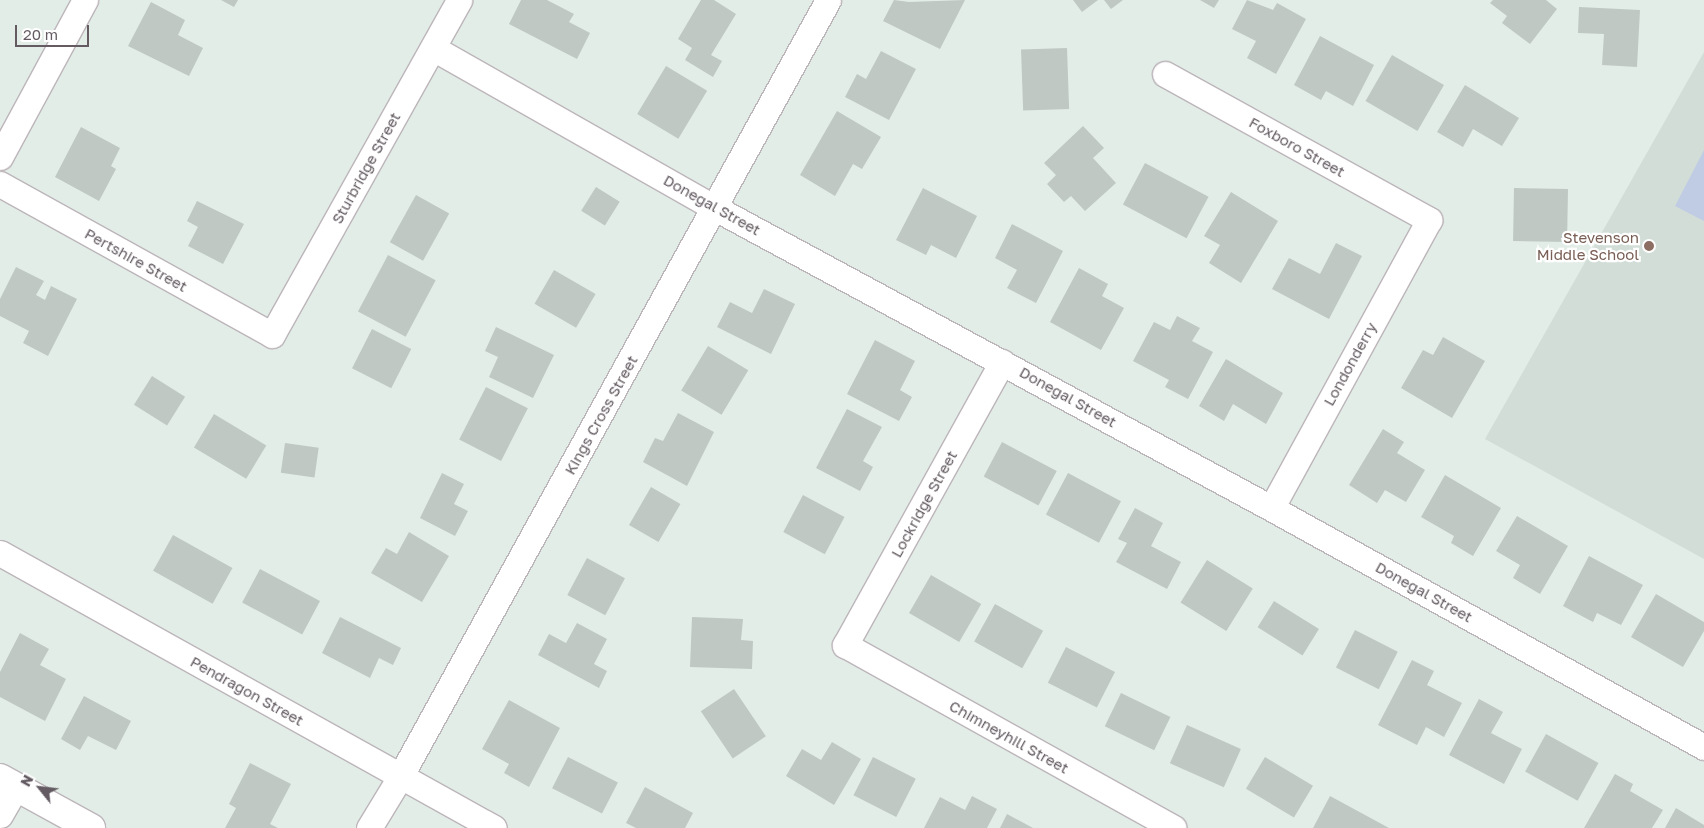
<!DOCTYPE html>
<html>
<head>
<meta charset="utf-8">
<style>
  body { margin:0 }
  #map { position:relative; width:1704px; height:828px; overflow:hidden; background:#e3ede7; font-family:"Golos Text",sans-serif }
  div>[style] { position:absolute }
  .education>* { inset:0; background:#d1ddd6 }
  .green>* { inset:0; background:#c0cce4 }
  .building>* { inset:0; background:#bfc8c3; transform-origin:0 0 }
  .roads { filter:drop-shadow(1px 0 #bcb5ba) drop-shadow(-1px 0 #bcb5ba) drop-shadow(0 1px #bcb5ba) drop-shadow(0 -1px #bcb5ba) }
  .street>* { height:25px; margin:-12.5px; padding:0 12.5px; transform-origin:12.5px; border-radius:12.5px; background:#fff }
  .secondary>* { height:28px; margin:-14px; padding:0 14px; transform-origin:14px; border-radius:14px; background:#fff }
  .dots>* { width:14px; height:14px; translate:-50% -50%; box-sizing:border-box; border:2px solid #fff; border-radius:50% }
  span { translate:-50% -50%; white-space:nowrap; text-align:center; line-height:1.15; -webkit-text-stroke:4.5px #fff; paint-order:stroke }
  .street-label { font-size:15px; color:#635b61 }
  .education-label { font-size:15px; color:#785e54 }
  .right { translate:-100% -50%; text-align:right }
  .north { position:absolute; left:15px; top:763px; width:50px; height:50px; -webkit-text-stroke:4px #fff; paint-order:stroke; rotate:299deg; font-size:14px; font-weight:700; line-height:20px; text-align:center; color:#635b61 }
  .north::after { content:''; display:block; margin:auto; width:18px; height:22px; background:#635b61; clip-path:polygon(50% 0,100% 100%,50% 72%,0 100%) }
  .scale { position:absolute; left:15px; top:25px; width:74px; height:22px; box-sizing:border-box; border:2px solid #635b61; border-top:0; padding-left:6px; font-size:15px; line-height:18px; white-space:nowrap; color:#635b61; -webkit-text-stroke:4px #fff; paint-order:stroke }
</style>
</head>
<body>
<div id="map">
  <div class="education">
    <i style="clip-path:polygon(1704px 52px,1704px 559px,1485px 439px)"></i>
  </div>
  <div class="green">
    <i style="clip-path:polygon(1704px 150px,1704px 221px,1675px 206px)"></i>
  </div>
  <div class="building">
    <i style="clip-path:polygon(221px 0,238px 0,234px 7px)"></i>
    <i style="clip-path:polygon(521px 0,547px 0,574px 14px,569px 22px,590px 33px,577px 59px,509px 24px)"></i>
    <i style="clip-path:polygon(701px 0,714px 0,736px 14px,711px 55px,722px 61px,713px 77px,685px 60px,692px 48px,678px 39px)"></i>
    <i style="clip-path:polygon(894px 0,909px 2px,965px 0,940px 49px,883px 21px)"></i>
    <i style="clip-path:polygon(1073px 0,1098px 0,1082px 12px)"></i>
    <i style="clip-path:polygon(1104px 0,1123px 0,1111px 9px)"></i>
    <i style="clip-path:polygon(1200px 0,1219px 0,1214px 8px)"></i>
    <i style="clip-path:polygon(1247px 0,1273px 10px,1277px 3px,1306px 19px,1276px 74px,1247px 58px,1256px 41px,1232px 29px)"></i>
    <i style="clip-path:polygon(1493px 0,1546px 0,1557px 9px,1530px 44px,1502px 23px,1507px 16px,1490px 3px)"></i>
    <i style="clip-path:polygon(151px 2px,185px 20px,178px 35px,203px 48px,189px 76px,128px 46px)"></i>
    <i style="clip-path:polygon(1579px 7px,1640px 10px,1637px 67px,1602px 65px,1604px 34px,1578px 33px)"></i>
    <i style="clip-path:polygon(1320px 36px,1374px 65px,1353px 106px,1326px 91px,1321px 100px,1294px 85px)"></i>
    <i style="left:1067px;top:48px;width:61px;height:46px;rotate:88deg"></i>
    <i style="clip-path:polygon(881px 51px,916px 69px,889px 120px,845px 97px,857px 74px,866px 79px)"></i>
    <i style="left:1392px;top:55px;width:60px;height:53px;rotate:30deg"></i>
    <i style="left:666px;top:66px;width:48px;height:56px;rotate:31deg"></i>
    <i style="clip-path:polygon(1465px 85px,1519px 118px,1502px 146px,1473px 129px,1463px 147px,1437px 132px)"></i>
    <i style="clip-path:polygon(837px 111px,881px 137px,862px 169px,853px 164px,835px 196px,800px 175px)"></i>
    <i style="clip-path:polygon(1083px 126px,1104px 148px,1093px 158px,1116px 183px,1085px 211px,1071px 196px,1064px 202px,1047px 184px,1056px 175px,1044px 163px)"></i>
    <i style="clip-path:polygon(81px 127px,120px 148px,111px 166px,116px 169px,99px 201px,55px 177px)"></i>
    <i style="left:1145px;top:163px;width:72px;height:47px;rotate:28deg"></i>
    <i style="left:596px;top:187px;width:28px;height:28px;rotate:32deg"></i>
    <i style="clip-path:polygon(923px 188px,977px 216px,956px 258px,931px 245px,926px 255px,896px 240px)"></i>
    <i style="left:1514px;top:188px;width:54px;height:53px;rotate:1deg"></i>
    <i style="clip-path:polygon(1231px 192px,1278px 221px,1241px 283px,1209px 263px,1220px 245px,1204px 236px)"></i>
    <i style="left:416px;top:195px;width:38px;height:54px;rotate:29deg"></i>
    <i style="clip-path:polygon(197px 201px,244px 224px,223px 264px,188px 246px,198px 227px,187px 221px)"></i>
    <i style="clip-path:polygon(1012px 224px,1063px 251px,1036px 303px,1007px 288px,1017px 270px,995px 258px)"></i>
    <i style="clip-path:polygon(1336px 243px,1362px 256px,1329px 319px,1272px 289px,1289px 258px,1320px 274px)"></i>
    <i style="left:388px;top:255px;width:54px;height:64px;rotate:28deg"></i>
    <i style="clip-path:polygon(16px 267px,44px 281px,36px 295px,45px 300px,51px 286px,77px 299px,48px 356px,23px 343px,29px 331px,0 316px,0 299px)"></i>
    <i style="clip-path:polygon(1079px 268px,1108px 284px,1102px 296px,1124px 308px,1101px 350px,1050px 322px)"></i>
    <i style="left:554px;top:270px;width:48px;height:39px;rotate:30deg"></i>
    <i style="clip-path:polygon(764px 289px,795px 304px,771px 354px,717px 327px,730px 302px,752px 313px)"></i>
    <i style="clip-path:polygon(1177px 316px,1200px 328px,1192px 341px,1213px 352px,1188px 399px,1165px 387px,1169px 380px,1133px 361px,1154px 322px,1170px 330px)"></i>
    <i style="clip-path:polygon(496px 327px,554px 355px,533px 398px,489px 377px,498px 357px,485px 351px)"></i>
    <i style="left:372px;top:329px;width:44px;height:44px;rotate:27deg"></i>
    <i style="clip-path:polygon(1443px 337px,1485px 361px,1452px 418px,1401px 388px,1423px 350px,1433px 355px)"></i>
    <i style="clip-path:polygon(875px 340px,915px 361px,900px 390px,912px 397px,899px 421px,847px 394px)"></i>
    <i style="left:708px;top:346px;width:47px;height:52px;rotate:31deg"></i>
    <i style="clip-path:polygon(1226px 359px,1283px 393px,1266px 424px,1233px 404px,1224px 421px,1199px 406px)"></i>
    <i style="left:152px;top:376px;width:39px;height:34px;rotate:32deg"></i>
    <i style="left:486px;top:387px;width:47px;height:59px;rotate:27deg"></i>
    <i style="clip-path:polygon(847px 409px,882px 427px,863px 461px,873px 467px,860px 491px,816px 468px)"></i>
    <i style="clip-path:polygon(678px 413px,714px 432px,687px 486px,643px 462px,655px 438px,663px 441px)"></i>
    <i style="left:214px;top:414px;width:61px;height:39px;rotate:31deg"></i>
    <i style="clip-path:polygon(1383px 429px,1404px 442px,1397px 453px,1425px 470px,1406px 502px,1385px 490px,1377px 503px,1349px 485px)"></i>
    <i style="left:1002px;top:442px;width:62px;height:39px;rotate:28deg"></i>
    <i style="left:285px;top:443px;width:34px;height:30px;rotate:8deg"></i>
    <i style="clip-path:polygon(442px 473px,464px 484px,454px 504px,468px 511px,455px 536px,420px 518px)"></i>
    <i style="left:1068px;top:473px;width:60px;height:47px;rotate:28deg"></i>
    <i style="clip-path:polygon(1445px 475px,1501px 508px,1473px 556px,1451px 543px,1454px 536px,1421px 517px)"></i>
    <i style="left:651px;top:487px;width:34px;height:44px;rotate:30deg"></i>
    <i style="left:803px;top:495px;width:47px;height:42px;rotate:28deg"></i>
    <i style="clip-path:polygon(1135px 508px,1163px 523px,1151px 546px,1181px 562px,1167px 589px,1116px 562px,1127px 543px,1118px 539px)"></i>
    <i style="clip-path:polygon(1517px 516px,1568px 546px,1540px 594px,1513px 578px,1520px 565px,1496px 551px)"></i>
    <i style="clip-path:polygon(409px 532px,449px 556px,422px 602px,371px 573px,386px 548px,397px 554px)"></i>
    <i style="left:173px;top:535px;width:68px;height:41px;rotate:29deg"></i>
    <i style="clip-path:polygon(1589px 556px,1643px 585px,1621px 625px,1597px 613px,1593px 622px,1563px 606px)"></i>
    <i style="left:587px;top:558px;width:43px;height:42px;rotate:28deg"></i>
    <i style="left:1207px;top:560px;width:54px;height:50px;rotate:32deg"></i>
    <i style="left:260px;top:569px;width:68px;height:38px;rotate:28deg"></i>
    <i style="left:931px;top:575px;width:58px;height:44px;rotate:30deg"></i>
    <i style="clip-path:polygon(1656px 594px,1704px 622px,1704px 631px,1683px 667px,1631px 637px)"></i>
    <i style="left:1274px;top:601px;width:53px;height:31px;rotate:32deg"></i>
    <i style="left:995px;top:604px;width:55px;height:43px;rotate:29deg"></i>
    <i style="clip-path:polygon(340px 617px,401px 648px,393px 665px,379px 658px,370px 678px,322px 653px)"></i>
    <i style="clip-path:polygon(692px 617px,743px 619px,741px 640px,753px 641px,752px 669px,690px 667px)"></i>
    <i style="clip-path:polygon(577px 623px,607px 639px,594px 664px,607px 671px,599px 688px,538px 655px,549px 634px,566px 643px)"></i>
    <i style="left:1355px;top:630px;width:48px;height:42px;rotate:27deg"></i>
    <i style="clip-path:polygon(20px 633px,49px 649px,40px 665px,66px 679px,45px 721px,0 697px,0 672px)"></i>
    <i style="left:1066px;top:647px;width:55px;height:40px;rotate:27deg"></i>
    <i style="clip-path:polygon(1412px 660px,1434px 671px,1427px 685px,1462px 703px,1444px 737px,1426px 727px,1417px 745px,1378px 725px)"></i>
    <i style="left:734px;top:689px;width:57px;height:40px;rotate:56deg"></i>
    <i style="left:1121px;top:693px;width:55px;height:37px;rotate:26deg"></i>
    <i style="clip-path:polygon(84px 696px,131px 721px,116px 750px,88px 736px,80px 750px,61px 739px)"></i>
    <i style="clip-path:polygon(1479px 699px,1503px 712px,1491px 733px,1522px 749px,1504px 784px,1449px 755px)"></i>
    <i style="clip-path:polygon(509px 700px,560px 728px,529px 787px,504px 773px,509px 764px,482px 749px)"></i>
    <i style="left:1187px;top:725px;width:59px;height:42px;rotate:24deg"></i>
    <i style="left:1546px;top:734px;width:60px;height:43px;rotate:29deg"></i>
    <i style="clip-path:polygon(832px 742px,861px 759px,834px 805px,786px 776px,802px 749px,821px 760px)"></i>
    <i style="left:568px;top:757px;width:56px;height:35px;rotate:27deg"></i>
    <i style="left:873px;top:757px;width:48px;height:43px;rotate:27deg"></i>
    <i style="left:1265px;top:757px;width:56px;height:37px;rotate:31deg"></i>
    <i style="clip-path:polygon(250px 763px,291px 784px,270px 824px,278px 828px,225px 828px,236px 808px,229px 804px)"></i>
    <i style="clip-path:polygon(1615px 774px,1633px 784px,1630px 791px,1663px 810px,1652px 828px,1584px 828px)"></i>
    <i style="clip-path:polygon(645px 787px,693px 813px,685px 828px,636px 828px,626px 823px)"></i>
    <i style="clip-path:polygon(972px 796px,997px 809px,987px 828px,924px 828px,940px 797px,965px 810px)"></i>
    <i style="clip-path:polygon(1330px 796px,1389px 828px,1313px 828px)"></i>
    <i style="clip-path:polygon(1676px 808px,1704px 825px,1704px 828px,1665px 828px)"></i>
    <i style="clip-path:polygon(1007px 814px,1033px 828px,1000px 828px)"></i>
  </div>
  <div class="roads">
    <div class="street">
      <i style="left:433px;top:48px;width:324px;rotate:29.6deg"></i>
      <i style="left:715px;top:208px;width:632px;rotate:28.35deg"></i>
      <i style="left:1271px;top:508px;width:495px;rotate:28.9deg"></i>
      <i style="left:1165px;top:74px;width:302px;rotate:28.9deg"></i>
      <i style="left:1429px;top:220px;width:328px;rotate:118.7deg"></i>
      <i style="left:0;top:157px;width:179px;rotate:-61.6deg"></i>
      <i style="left:0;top:184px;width:311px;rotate:29deg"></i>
      <i style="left:272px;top:335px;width:384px;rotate:-60.8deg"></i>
      <i style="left:1002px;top:362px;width:324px;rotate:119deg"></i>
      <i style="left:845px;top:645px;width:376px;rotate:29.1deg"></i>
      <i style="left:0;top:553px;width:565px;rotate:29.1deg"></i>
      <i style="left:0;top:815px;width:32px;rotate:-60deg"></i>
      <i style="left:369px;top:828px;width:60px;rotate:-58.7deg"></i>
      <i style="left:400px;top:777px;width:887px;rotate:-61.15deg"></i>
    </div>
    <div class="secondary">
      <i style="left:0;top:778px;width:104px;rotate:28.8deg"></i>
    </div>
  </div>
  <div class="dots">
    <i style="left:1649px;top:246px;background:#8d6e63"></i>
  </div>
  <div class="street-label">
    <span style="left:1297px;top:147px;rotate:29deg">Foxboro Street</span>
    <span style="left:366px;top:168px;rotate:-61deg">Sturbridge Street</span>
    <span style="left:712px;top:205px;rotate:29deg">Donegal Street</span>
    <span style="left:136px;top:260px;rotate:29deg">Pertshire Street</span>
    <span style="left:1350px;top:364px;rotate:-61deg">Londonderry</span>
    <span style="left:1068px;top:397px;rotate:29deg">Donegal Street</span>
    <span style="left:601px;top:415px;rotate:-61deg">Kings Cross Street</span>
    <span style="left:924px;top:504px;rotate:-61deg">Lockridge Street</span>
    <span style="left:1424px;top:592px;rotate:29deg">Donegal Street</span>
    <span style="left:247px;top:691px;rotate:29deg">Pendragon Street</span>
    <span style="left:1009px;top:737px;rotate:29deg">Chimneyhill Street</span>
  </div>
  <div class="education-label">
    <span class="right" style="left:1639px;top:246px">Stevenson<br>Middle School</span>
  </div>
  <div class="north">N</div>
  <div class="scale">20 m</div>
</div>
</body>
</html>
